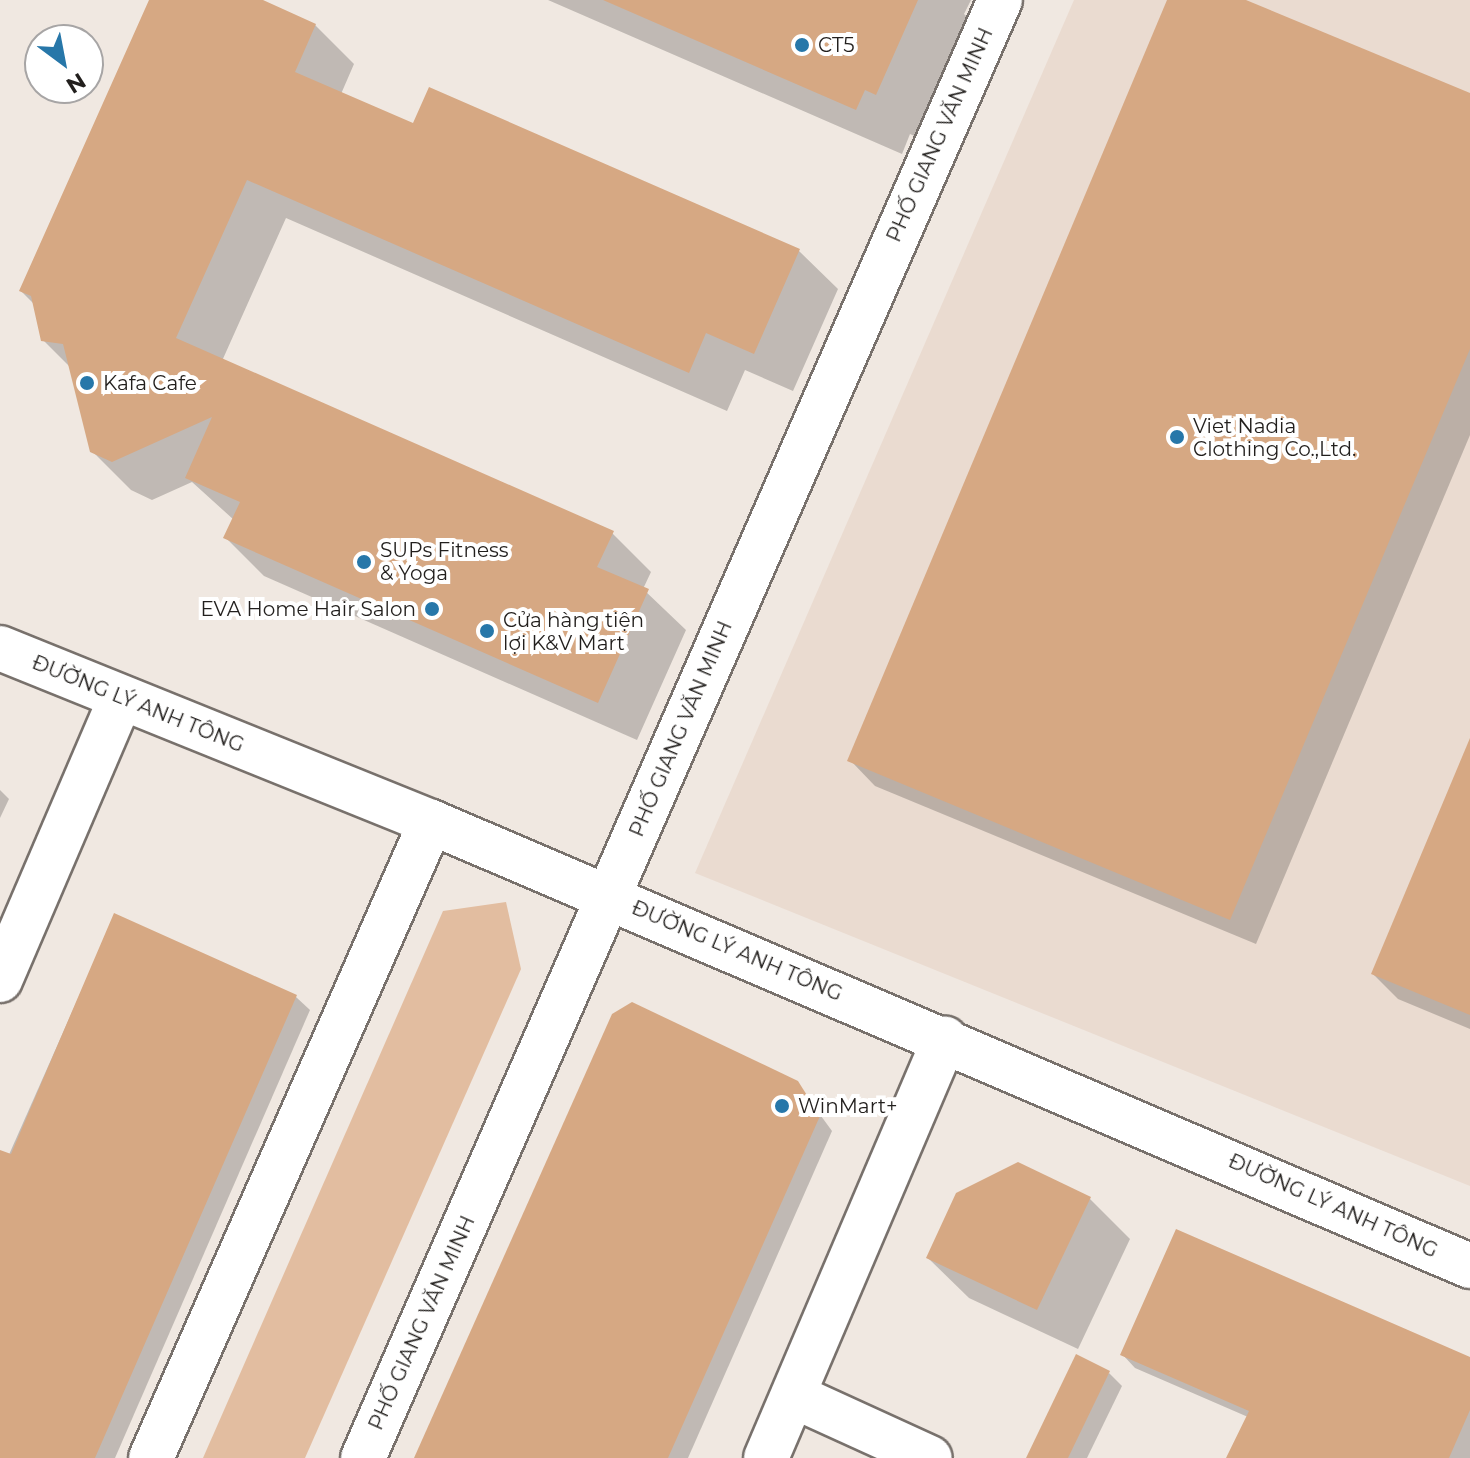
<!DOCTYPE html>
<html>
<head>
<meta charset="utf-8">
<style>
  body { margin:0 }
  #map { position:relative; width:1470px; height:1458px; overflow:hidden; background:#f0e8e1; font-family:Montserrat,sans-serif }
  div>[style] { position:absolute }
  .built>* { inset:0; background:#eadbd0 }
  .green>* { inset:0; background:#e2bda0 }
  .shadow>* { inset:0; background:#0003 }
  .building>* { inset:0; background:#d6a883 }
  .roads { filter:drop-shadow(2px 0 #78716c) drop-shadow(-2px 0 #78716c) drop-shadow(0 2px #78716c) drop-shadow(0 -2px #78716c) }
  .minor>* { height:44px; margin:-22px; padding:0 22px; transform-origin:22px; border-radius:22px; background:#fff }
  .tertiary>* { height:44px; margin:-22px; padding:0 22px; transform-origin:22px; border-radius:22px; background:#fff }
  .secondary>* { height:44px; margin:-22px; padding:0 22px; transform-origin:22px; border-radius:22px; background:#fff }
  .dots>* { width:22px; height:22px; translate:-50% -50%; box-sizing:border-box; border:4px solid #fff; border-radius:50% }
  span { translate:-50% -50%; white-space:nowrap; text-align:center; line-height:1.15; -webkit-text-stroke:8px #fff; paint-order:stroke }
  .poi-label { font-size:20px; color:#221f1d }
  .left { translate:0 -50%; text-align:left }
  .right { translate:-100% -50%; text-align:right }
  .street-label { font-size:20px; color:#221f1d }
  .north { position:absolute; left:24px; top:24px; width:80px; height:80px; box-sizing:border-box; background:#fff; border:2px solid #a7a5a5; border-radius:50%; rotate:148deg; font-size:22px; font-weight:700; line-height:32px; text-align:center; color:#221f1d }
  .north::after { content:''; display:block; margin:auto; width:28px; height:36px; background:#2777a9; clip-path:polygon(50% 0,100% 100%,50% 72%,0 100%) }
</style>
</head>
<body>
<div id="map">
  <div class="built">
    <i style="clip-path:polygon(1074px 0,1470px 0,1470px 1186px,695px 873px)"></i>
  </div>
  <div class="green">
    <i style="clip-path:polygon(506px 902px,521px 969px,305px 1458px,203px 1458px,443px 911px)"></i>
  </div>
  <div class="shadow">
    <i style="clip-path:polygon(151px 0,258px 0,315px 25px,354px 64px,341px 94px,414px 126px,799px 251px,838px 289px,793px 391px,745px 370px,727px 411px,286px 218px,222px 361px,612px 533px,651px 572px,643px 589px,686px 630px,637px 740px,264px 576px,226px 538px,234px 520px,192px 482px,152px 500px,131px 490px,92px 451px,71px 368px,43px 340px,35px 305px,21px 291px)"></i>
    <i style="clip-path:polygon(548px 0,971px 0,964px 14px,973px 22px,921px 139px,910px 134px,902px 154px)"></i>
    <i style="clip-path:polygon(1169px 0,1241px 0,1470px 95px,1470px 435px,1256px 944px,875px 786px,850px 760px)"></i>
    <i style="clip-path:polygon(1470px 742px,1470px 1029px,1398px 999px,1373px 974px)"></i>
    <i style="clip-path:polygon(0 790px,9px 799px,0 818px)"></i>
    <i style="clip-path:polygon(115px 915px,296px 997px,310px 1010px,115px 1458px,0 1458px,0 1175px)"></i>
    <i style="clip-path:polygon(797px 1083px,832px 1131px,688px 1458px,418px 1458px)"></i>
    <i style="clip-path:polygon(1090px 1199px,1130px 1239px,1078px 1349px,969px 1298px,928px 1258px)"></i>
    <i style="clip-path:polygon(1122px 1354px,1470px 1361px,1470px 1458px,1228px 1458px,1248px 1417px,1135px 1368px)"></i>
    <i style="clip-path:polygon(1109px 1373px,1122px 1386px,1087px 1458px,1040px 1458px)"></i>
  </div>
  <div class="building">
    <i style="clip-path:polygon(149px 0,263px 0,316px 24px,295px 72px,413px 123px,429px 87px,800px 249px,754px 354px,706px 333px,689px 373px,247px 180px,176px 338px,614px 531px,597px 567px,649px 589px,598px 703px,223px 538px,240px 502px,185px 478px,212px 417px,112px 462px,90px 452px,63px 344px,41px 341px,31px 296px,19px 291px)"></i>
    <i style="clip-path:polygon(603px 0,918px 0,876px 95px,865px 90px,856px 110px)"></i>
    <i style="clip-path:polygon(1167px 0,1246px 0,1470px 93px,1470px 349px,1230px 920px,847px 761px)"></i>
    <i style="clip-path:polygon(1470px 738px,1470px 1015px,1371px 974px)"></i>
    <i style="clip-path:polygon(114px 913px,297px 995px,95px 1458px,0 1458px,0 1150px,11px 1154px)"></i>
    <i style="clip-path:polygon(632px 1002px,798px 1081px,820px 1116px,668px 1458px,414px 1458px,612px 1014px)"></i>
    <i style="clip-path:polygon(1018px 1162px,1091px 1197px,1037px 1310px,926px 1258px,956px 1193px)"></i>
    <i style="clip-path:polygon(1176px 1229px,1470px 1357px,1470px 1410px,1449px 1458px,1226px 1458px,1249px 1411px,1120px 1355px)"></i>
    <i style="clip-path:polygon(1076px 1354px,1110px 1371px,1068px 1458px,1026px 1458px)"></i>
  </div>
  <div class="roads">
    <div class="minor">
      <i style="left:0;top:980px;width:307px;rotate:-66.8deg"></i>
      <i style="left:794px;top:1396px;width:149px;rotate:24.5deg"></i>
      <i style="left:151px;top:1458px;width:695px;rotate:-66.24deg"></i>
      <i style="left:363px;top:1458px;width:1591px;rotate:-66.4deg"></i>
    </div>
    <div class="tertiary">
      <i style="left:0;top:648px;width:465px;rotate:22deg"></i>
      <i style="left:431px;top:822px;width:1130px;rotate:23.14deg"></i>
    </div>
    <div class="secondary">
      <i style="left:766px;top:1458px;width:456px;rotate:-66.9deg"></i>
    </div>
  </div>
  <div class="dots">
    <i style="left:802px;top:45px;background:#2777a9"></i>
    <i style="left:87px;top:383px;background:#2777a9"></i>
    <i style="left:1177px;top:437px;background:#2777a9"></i>
    <i style="left:364px;top:562px;background:#2777a9"></i>
    <i style="left:432px;top:609px;background:#2777a9"></i>
    <i style="left:487px;top:631px;background:#2777a9"></i>
    <i style="left:782px;top:1106px;background:#2777a9"></i>
  </div>
  <div class="poi-label">
    <span class="left" style="left:818px;top:45px">CT5</span>
    <span class="left" style="left:103px;top:383px">Kafa Cafe</span>
    <span class="left" style="left:1193px;top:438px">Viet Nadia<br>Clothing Co.,Ltd.</span>
    <span class="left" style="left:380px;top:562px">SUPs Fitness<br>&amp; Yoga</span>
    <span class="right" style="left:416px;top:609px">EVA Home Hair Salon</span>
    <span class="left" style="left:503px;top:632px">Cửa hàng tiện<br>lợi K&amp;V Mart</span>
    <span class="left" style="left:798px;top:1106px">WinMart+</span>
  </div>
  <div class="street-label">
    <span style="left:940px;top:135px;rotate:-66deg">PHỐ GIANG VĂN MINH</span>
    <span style="left:138px;top:704px;rotate:22deg">ĐƯỜNG LÝ ANH TÔNG</span>
    <span style="left:681px;top:729px;rotate:-67deg">PHỐ GIANG VĂN MINH</span>
    <span style="left:737px;top:951px;rotate:23deg">ĐƯỜNG LÝ ANH TÔNG</span>
    <span style="left:1333px;top:1206px;rotate:24deg">ĐƯỜNG LÝ ANH TÔNG</span>
    <span style="left:422px;top:1323px;rotate:-66deg">PHỐ GIANG VĂN MINH</span>
  </div>
  <div class="north">N</div>
</div>
</body>
</html>
